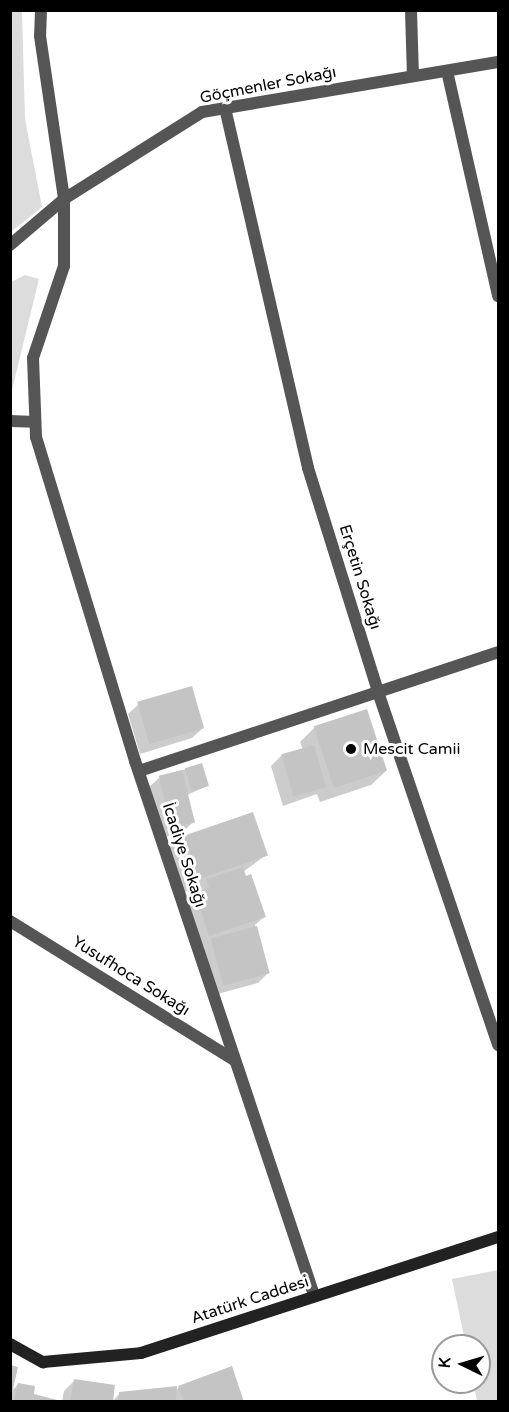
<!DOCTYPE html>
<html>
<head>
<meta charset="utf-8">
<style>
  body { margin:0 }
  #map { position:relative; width:509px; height:1412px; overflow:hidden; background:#fff; font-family:"Varela Round",sans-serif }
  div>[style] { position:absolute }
  .green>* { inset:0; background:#dcdcdc }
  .shadow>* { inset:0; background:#0003 }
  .building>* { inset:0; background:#c4c4c4; transform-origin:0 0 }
  .minor>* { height:12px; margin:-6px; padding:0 6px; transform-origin:6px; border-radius:6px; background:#555 }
  .secondary>* { height:12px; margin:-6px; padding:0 6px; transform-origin:6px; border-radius:6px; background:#222 }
  .dots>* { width:16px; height:16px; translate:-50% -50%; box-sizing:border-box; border:3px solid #fff; border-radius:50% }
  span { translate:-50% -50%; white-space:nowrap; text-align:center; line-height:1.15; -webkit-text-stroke:6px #fff; paint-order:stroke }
  .street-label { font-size:16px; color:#000 }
  .poi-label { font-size:16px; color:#000 }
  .left { translate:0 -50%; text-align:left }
  .frame { position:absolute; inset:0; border:12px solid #000; pointer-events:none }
  .north { position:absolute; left:431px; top:1334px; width:60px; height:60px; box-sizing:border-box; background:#fff; border:2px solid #999; border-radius:50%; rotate:275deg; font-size:16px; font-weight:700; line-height:24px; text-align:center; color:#000 }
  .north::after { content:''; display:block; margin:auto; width:21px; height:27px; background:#000; clip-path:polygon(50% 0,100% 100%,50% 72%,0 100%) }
</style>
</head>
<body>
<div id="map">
  <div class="green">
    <i style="clip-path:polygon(11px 10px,22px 11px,25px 119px,42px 207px,11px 232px)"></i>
    <i style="clip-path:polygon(25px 275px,39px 279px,11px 394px,11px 282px)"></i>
    <i style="clip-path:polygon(498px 1270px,498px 1401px,477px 1401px,473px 1382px,479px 1382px,479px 1346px,466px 1346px,452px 1279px)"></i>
  </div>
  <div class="shadow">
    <i style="clip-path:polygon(139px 704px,203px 728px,192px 738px,140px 754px,128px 714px)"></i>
    <i style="clip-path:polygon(315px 727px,386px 771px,371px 785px,320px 802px,317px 794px,283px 806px,271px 766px,281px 756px,303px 750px,300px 742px)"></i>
    <i style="clip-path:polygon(186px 769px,207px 786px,187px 795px,194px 821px,183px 832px,165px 837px,149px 787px,160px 777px)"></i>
    <i style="clip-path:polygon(252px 814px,266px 855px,243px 872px,264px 917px,255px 925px,268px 973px,258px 983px,214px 995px,201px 950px,205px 946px,194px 950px,181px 909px,200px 887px,175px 895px,162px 854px,176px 839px)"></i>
    <i style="clip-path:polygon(10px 1366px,12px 1391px,18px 1384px,32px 1396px,62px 1401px,64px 1391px,74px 1381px,112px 1402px,10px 1402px)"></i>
    <i style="clip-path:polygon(179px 1387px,243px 1402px,112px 1402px,120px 1393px,175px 1391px)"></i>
  </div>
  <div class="building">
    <i style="left:192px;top:686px;width:44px;height:57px;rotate:74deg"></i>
    <i style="left:367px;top:709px;width:65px;height:56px;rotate:72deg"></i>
    <i style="left:314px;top:745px;width:44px;height:34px;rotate:74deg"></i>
    <i style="left:202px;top:763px;width:24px;height:18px;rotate:73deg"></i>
    <i style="left:182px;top:770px;width:54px;height:24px;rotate:76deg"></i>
    <i style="left:253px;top:812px;width:46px;height:81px;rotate:71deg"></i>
    <i style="clip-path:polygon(243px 867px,246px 876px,251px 874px,266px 917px,209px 936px,195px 893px,209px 888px,206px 879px)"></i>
    <i style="left:257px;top:926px;width:49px;height:48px;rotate:75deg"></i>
    <i style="clip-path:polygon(10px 1365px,18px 1367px,11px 1398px,10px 1398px)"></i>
    <i style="clip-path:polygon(232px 1366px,244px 1402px,184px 1402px,178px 1386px)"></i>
    <i style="clip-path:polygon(74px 1379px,115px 1385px,113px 1402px,70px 1402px)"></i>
    <i style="clip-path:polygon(18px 1383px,35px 1386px,34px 1394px,65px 1402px,14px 1402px)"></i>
    <i style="clip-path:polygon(177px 1386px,176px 1402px,118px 1402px,119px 1392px)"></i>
  </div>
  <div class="minor">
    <i style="left:41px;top:10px;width:26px;rotate:92deg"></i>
    <i style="left:40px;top:36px;width:165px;rotate:81.6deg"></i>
    <i style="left:64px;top:199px;width:67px;rotate:90deg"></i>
    <i style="left:64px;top:266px;width:97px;rotate:108.6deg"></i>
    <i style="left:33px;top:358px;width:79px;rotate:87.8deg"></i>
    <i style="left:36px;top:437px;width:339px;rotate:73deg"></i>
    <i style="left:135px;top:761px;width:563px;rotate:71.47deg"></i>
    <i style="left:411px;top:10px;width:66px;rotate:88.3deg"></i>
    <i style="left:447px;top:71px;width:231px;rotate:77.2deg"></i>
    <i style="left:225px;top:108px;width:369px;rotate:77deg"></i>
    <i style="left:308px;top:468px;width:235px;rotate:72.6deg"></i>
    <i style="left:378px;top:692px;width:373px;rotate:71.2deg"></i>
    <i style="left:10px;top:245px;width:71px;rotate:-40.4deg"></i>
    <i style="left:64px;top:199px;width:163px;rotate:-32.2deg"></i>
    <i style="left:202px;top:112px;width:300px;rotate:-9.6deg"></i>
    <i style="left:10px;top:421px;width:25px;rotate:2deg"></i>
    <i style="left:139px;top:771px;width:378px;rotate:-18.3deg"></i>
    <i style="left:10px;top:921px;width:264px;rotate:31.8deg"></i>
  </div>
  <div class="secondary">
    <i style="left:10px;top:1344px;width:38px;rotate:29deg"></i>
    <i style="left:43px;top:1362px;width:98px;rotate:-5.2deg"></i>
    <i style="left:141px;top:1353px;width:375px;rotate:-18deg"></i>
  </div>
  <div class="dots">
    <i style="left:351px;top:749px;background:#000"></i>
  </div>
  <div class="street-label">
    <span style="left:268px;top:85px;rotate:-11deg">Göçmenler Sokağı</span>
    <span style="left:360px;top:577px;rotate:73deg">Erçetin Sokağı</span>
    <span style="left:184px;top:855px;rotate:72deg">İcadiye Sokağı</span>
    <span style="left:131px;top:976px;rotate:32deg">Yusufhoca Sokağı</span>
    <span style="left:250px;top:1300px;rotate:-18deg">Atatürk Caddesi</span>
  </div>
  <div class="poi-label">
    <span class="left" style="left:363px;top:749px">Mescit Camii</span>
  </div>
  <div class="frame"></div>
  <div class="north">K</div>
</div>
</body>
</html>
